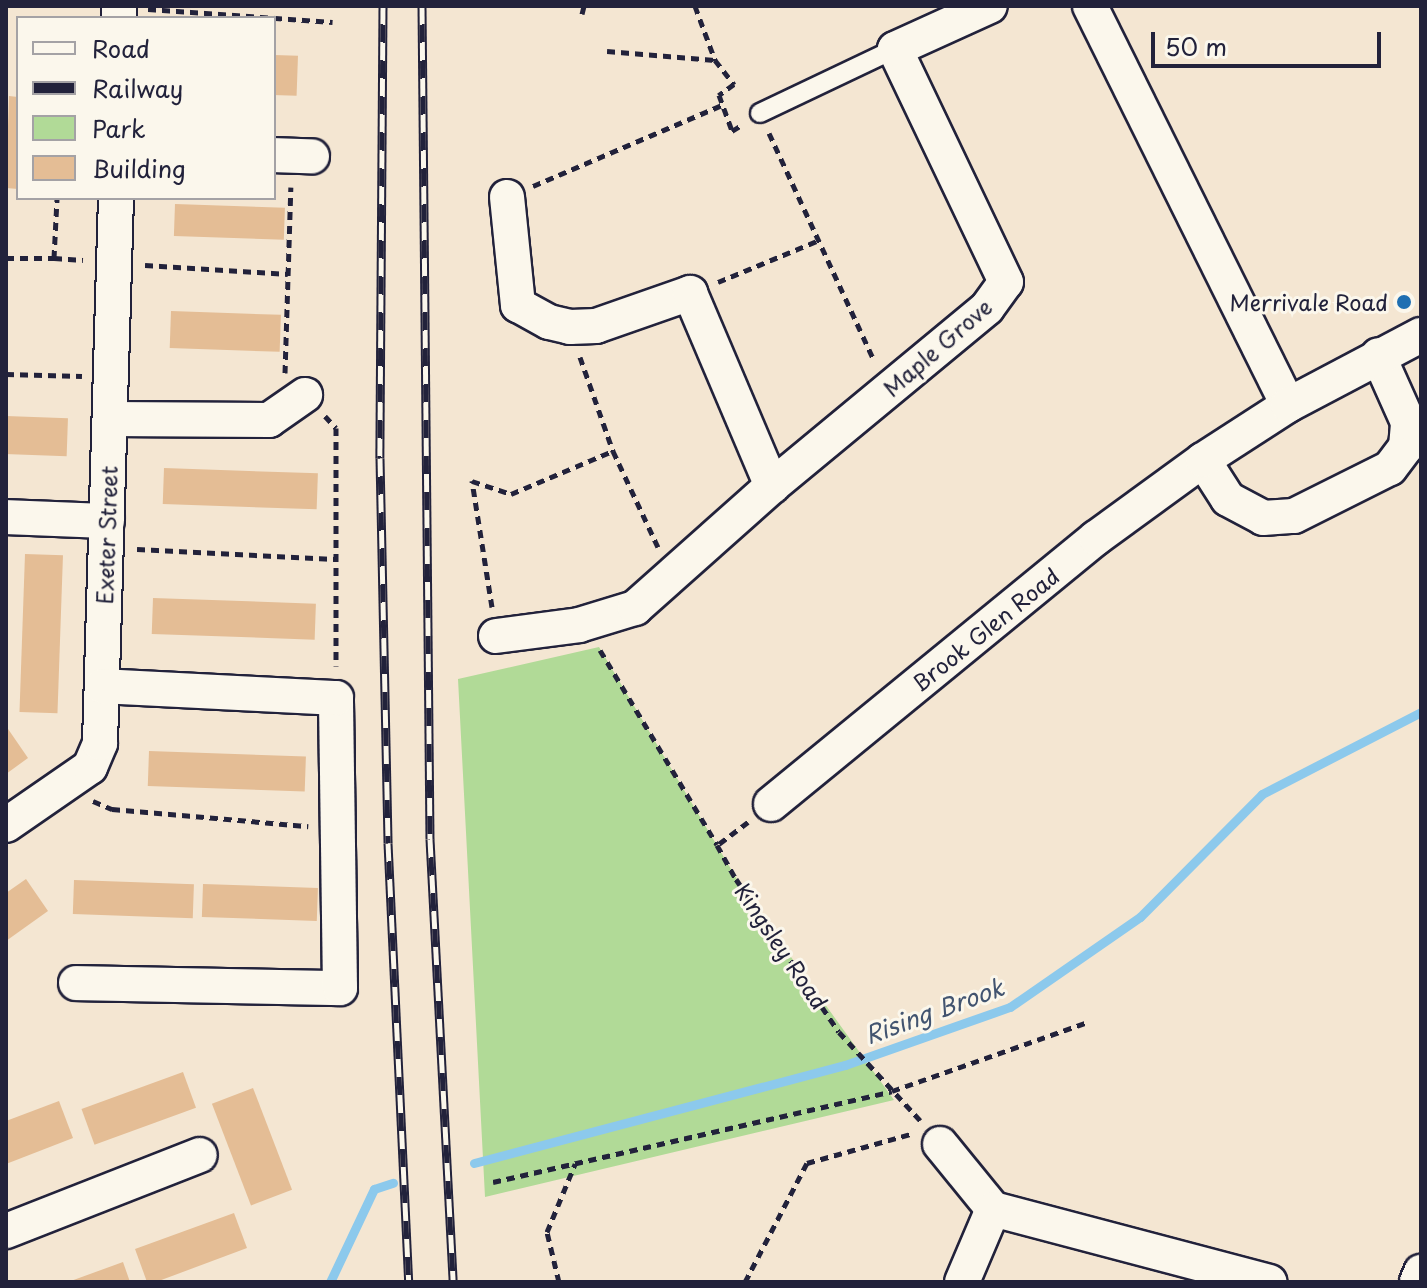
<!DOCTYPE html>
<html>
<head>
<meta charset="utf-8">
<style>
  body { margin:0 }
  #map { position:relative; width:1427px; height:1288px; overflow:hidden; background:#f4e6d2; font-family:"Playpen Sans",sans-serif }
  div>[style] { position:absolute }
  .green>* { inset:0; background:#b1da97 }
  .stream>* { height:9px; margin:-4.5px; padding:0 4.5px; transform-origin:4.5px; border-radius:4.5px; background:#8cc9ec }
  .building>* { inset:0; background:#e4bd95; transform-origin:0 0 }
  .path>* { height:5px; margin-top:-2.5px; transform-origin:0; background:repeating-linear-gradient(90deg,#22223b 0 8px,transparent 0 14px) }
  .roads { filter:drop-shadow(2px 0 #22223b) drop-shadow(-2px 0 #22223b) drop-shadow(0 2px #22223b) drop-shadow(0 -2px #22223b) }
  .service>* { height:18px; margin:-9px; padding:0 9px; transform-origin:9px; border-radius:9px; background:#fbf7ec }
  .minor>* { height:34px; margin:-17px; padding:0 17px; transform-origin:17px; border-radius:17px; background:#fbf7ec }
  .rail>* { height:9px; margin-top:-4.5px; transform-origin:0; background:repeating-linear-gradient(90deg,#fbf7ec 0 18px,#22223b 0 36px); box-sizing:border-box; border-block:2px solid #22223b }
  .dots>* { width:22px; height:22px; translate:-50% -50%; box-sizing:border-box; border:4px solid #fbf7ec; border-radius:50% }
  span { translate:-50% -50%; white-space:nowrap; text-align:center; line-height:1.15; -webkit-text-stroke:6px #fbf7ec; paint-order:stroke }
  .poi-label { font-size:22px; color:#22223b }
  .right { translate:-100% -50%; text-align:right }
  .street-label { font-size:22px; color:#22223b }
  .water-label { font-size:24px; color:#425470; font-style:italic }
  .frame { position:absolute; inset:0; border:8px solid #22223b; pointer-events:none }
  .legend { position:absolute; left:16px; top:16px; width:260px; height:184px; box-sizing:border-box; background:#fbf7ec; border:2px solid #a4a2a5; margin:0; padding:10px 14px; list-style:none; font-size:24px; color:#22223b }
  .legend li { display:flex; align-items:center; gap:16px; height:40px }
  .legend b { width:40px; border:2px solid #a4a2a5 }
  .scale { position:absolute; left:1151px; top:32px; width:230px; height:36px; box-sizing:border-box; border:4px solid #22223b; border-top:0; padding-left:10px; font-size:24px; line-height:28px; white-space:nowrap; color:#22223b; -webkit-text-stroke:6px #fbf7ec; paint-order:stroke }
</style>
</head>
<body>
<div id="map">
  <div class="green">
    <i style="clip-path:polygon(599px 647px,747px 896px,894px 1100px,485px 1197px,458px 679px)"></i>
  </div>
  <div class="stream">
    <i style="left:474px;top:1163px;width:384px;rotate:-14.8deg"></i>
    <i style="left:845px;top:1065px;width:175px;rotate:-19.4deg"></i>
    <i style="left:1010px;top:1007px;width:158px;rotate:-34.7deg"></i>
    <i style="left:1140px;top:917px;width:173px;rotate:-45.2deg"></i>
    <i style="left:1262px;top:794px;width:179px;rotate:-27.3deg"></i>
    <i style="left:330px;top:1282px;width:103px;rotate:-64.7deg"></i>
    <i style="left:374px;top:1189px;width:20px;rotate:-18deg"></i>
  </div>
  <div class="building">
    <i style="left:274px;top:55px;width:24px;height:40px;rotate:2deg"></i>
    <i style="clip-path:polygon(9px 96px,18px 97px,18px 189px,6px 188px)"></i>
    <i style="left:175px;top:204px;width:110px;height:32px;rotate:2deg"></i>
    <i style="left:171px;top:311px;width:110px;height:37px;rotate:2deg"></i>
    <i style="left:6px;top:416px;width:62px;height:38px;rotate:2deg"></i>
    <i style="left:164px;top:468px;width:154px;height:36px;rotate:2deg"></i>
    <i style="left:25px;top:554px;width:38px;height:158px;rotate:2deg"></i>
    <i style="left:153px;top:598px;width:163px;height:36px;rotate:2deg"></i>
    <i style="clip-path:polygon(6px 726px,28px 758px,6px 774px)"></i>
    <i style="left:149px;top:751px;width:157px;height:35px;rotate:2deg"></i>
    <i style="clip-path:polygon(26px 879px,48px 911px,6px 941px,6px 893px)"></i>
    <i style="left:74px;top:880px;width:120px;height:34px;rotate:2deg"></i>
    <i style="left:203px;top:884px;width:115px;height:33px;rotate:2deg"></i>
    <i style="left:183px;top:1072px;width:38px;height:108px;rotate:70deg"></i>
    <i style="left:253px;top:1088px;width:109px;height:44px;rotate:69deg"></i>
    <i style="clip-path:polygon(59px 1101px,73px 1138px,6px 1164px,6px 1121px)"></i>
    <i style="clip-path:polygon(234px 1213px,247px 1248px,156px 1282px,147px 1282px,135px 1249px)"></i>
    <i style="clip-path:polygon(123px 1262px,130px 1282px,68px 1282px)"></i>
  </div>
  <div class="path">
    <i style="left:695px;top:6px;width:58px;rotate:69.7deg"></i>
    <i style="left:715px;top:60px;width:31px;rotate:52deg"></i>
    <i style="left:734px;top:84px;width:19px;rotate:144deg"></i>
    <i style="left:719px;top:95px;width:38px;rotate:70deg"></i>
    <i style="left:732px;top:131px;width:13px;rotate:-32deg"></i>
    <i style="left:148px;top:9px;width:185px;rotate:4deg"></i>
    <i style="left:582px;top:14px;width:8px;rotate:-76deg"></i>
    <i style="left:607px;top:51px;width:108px;rotate:4.8deg"></i>
    <i style="left:769px;top:133px;width:250px;rotate:65.2deg"></i>
    <i style="left:533px;top:186px;width:206px;rotate:-23.2deg"></i>
    <i style="left:6px;top:258px;width:48px"></i>
    <i style="left:54px;top:258px;width:60px;rotate:-87.1deg"></i>
    <i style="left:54px;top:258px;width:29px;rotate:4deg"></i>
    <i style="left:145px;top:265px;width:143px;rotate:3.6deg"></i>
    <i style="left:718px;top:282px;width:107px;rotate:-22.5deg"></i>
    <i style="left:580px;top:357px;width:100px;rotate:70.7deg"></i>
    <i style="left:285px;top:373px;width:186px;rotate:-88.2deg"></i>
    <i style="left:6px;top:374px;width:76px;rotate:1.5deg"></i>
    <i style="left:325px;top:416px;width:16px;rotate:47deg"></i>
    <i style="left:336px;top:428px;width:238px;rotate:90deg"></i>
    <i style="left:137px;top:549px;width:198px;rotate:2.9deg"></i>
    <i style="left:492px;top:607px;width:128px;rotate:-99deg"></i>
    <i style="left:472px;top:481px;width:41px;rotate:18.4deg"></i>
    <i style="left:511px;top:494px;width:111px;rotate:-22.9deg"></i>
    <i style="left:613px;top:451px;width:106px;rotate:64.9deg"></i>
    <i style="left:600px;top:650px;width:227px;rotate:59deg"></i>
    <i style="left:93px;top:801px;width:21px;rotate:23deg"></i>
    <i style="left:112px;top:809px;width:197px;rotate:5deg"></i>
    <i style="left:748px;top:822px;width:39px;rotate:143deg"></i>
    <i style="left:717px;top:845px;width:39px;rotate:61deg"></i>
    <i style="left:736px;top:879px;width:184px;rotate:56.1deg"></i>
    <i style="left:839px;top:1032px;width:120px;rotate:47.4deg"></i>
    <i style="left:493px;top:1182px;width:409px;rotate:-12.8deg"></i>
    <i style="left:892px;top:1091px;width:208px;rotate:-19.4deg"></i>
    <i style="left:559px;top:1282px;width:51px;rotate:-103.5deg"></i>
    <i style="left:547px;top:1232px;width:74px;rotate:-67.6deg"></i>
    <i style="left:745px;top:1282px;width:134px;rotate:-62.5deg"></i>
    <i style="left:807px;top:1163px;width:108px;rotate:-15.6deg"></i>
  </div>
  <div class="roads">
    <div class="service">
      <i style="left:760px;top:113px;width:149px;rotate:-25.4deg"></i>
    </div>
    <div class="minor">
      <i style="left:119px;top:6px;width:12px;rotate:90deg"></i>
      <i style="left:1090px;top:6px;width:445px;rotate:63.6deg"></i>
      <i style="left:274px;top:155px;width:38px;rotate:2deg"></i>
      <i style="left:507px;top:197px;width:109px;rotate:84.2deg"></i>
      <i style="left:518px;top:305px;width:35px;rotate:29deg"></i>
      <i style="left:549px;top:322px;width:22px;rotate:13deg"></i>
      <i style="left:570px;top:327px;width:26px;rotate:-2deg"></i>
      <i style="left:596px;top:326px;width:100px;rotate:-19.3deg"></i>
      <i style="left:690px;top:293px;width:210px;rotate:67deg"></i>
      <i style="left:110px;top:419px;width:159px;rotate:0.4deg"></i>
      <i style="left:269px;top:420px;width:44px;rotate:-34.8deg"></i>
      <i style="left:1203px;top:460px;width:46px;rotate:57.3deg"></i>
      <i style="left:1228px;top:499px;width:40px;rotate:28deg"></i>
      <i style="left:1263px;top:518px;width:31px;rotate:-4deg"></i>
      <i style="left:1294px;top:516px;width:107px;rotate:-26.6deg"></i>
      <i style="left:1390px;top:468px;width:26px;rotate:-53deg"></i>
      <i style="left:1406px;top:447px;width:25px;rotate:-85deg"></i>
      <i style="left:1408px;top:422px;width:73px;rotate:-114.1deg"></i>
      <i style="left:6px;top:517px;width:101px;rotate:2.3deg"></i>
      <i style="left:496px;top:636px;width:84px;rotate:-7.5deg"></i>
      <i style="left:579px;top:625px;width:59px;rotate:-16.9deg"></i>
      <i style="left:635px;top:608px;width:183px;rotate:-41.7deg"></i>
      <i style="left:772px;top:486px;width:279px;rotate:-39.6deg"></i>
      <i style="left:987px;top:308px;width:32px;rotate:-54deg"></i>
      <i style="left:1006px;top:282px;width:258px;rotate:-115.5deg"></i>
      <i style="left:895px;top:49px;width:104px;rotate:-24.4deg"></i>
      <i style="left:771px;top:804px;width:420px;rotate:-39.3deg"></i>
      <i style="left:1096px;top:538px;width:132px;rotate:-36.1deg"></i>
      <i style="left:1203px;top:460px;width:101px;rotate:-32.9deg"></i>
      <i style="left:1288px;top:405px;width:150px;rotate:-27.8deg"></i>
      <i style="left:6px;top:825px;width:102px;rotate:-34.6deg"></i>
      <i style="left:90px;top:767px;width:26px;rotate:-67deg"></i>
      <i style="left:100px;top:743px;width:545px;rotate:-88.32deg"></i>
      <i style="left:76px;top:983px;width:264px;rotate:1.1deg"></i>
      <i style="left:340px;top:988px;width:290px;rotate:-90.8deg"></i>
      <i style="left:336px;top:698px;width:234px;rotate:-177.1deg"></i>
      <i style="left:940px;top:1144px;width:84px;rotate:50.8deg"></i>
      <i style="left:993px;top:1209px;width:286px;rotate:14.8deg"></i>
      <i style="left:6px;top:1231px;width:208px;rotate:-21.4deg"></i>
      <i style="left:962px;top:1282px;width:79px;rotate:-67deg"></i>
      <i style="left:1417px;top:1282px;width:11px;rotate:-68deg"></i>
    </div>
  </div>
  <div class="rail">
    <i style="left:383px;top:6px;width:452px;rotate:90.4deg"></i>
    <i style="left:380px;top:458px;width:385px;rotate:88.8deg"></i>
    <i style="left:388px;top:843px;width:440px;rotate:87.3deg"></i>
    <i style="left:422px;top:6px;width:833px;rotate:89.45deg"></i>
    <i style="left:430px;top:839px;width:444px;rotate:87deg"></i>
  </div>
  <div class="dots">
    <i style="left:1404px;top:302px;background:#1f6fb2"></i>
  </div>
  <div class="poi-label">
    <span class="right" style="left:1388px;top:302px">Merrivale Road</span>
  </div>
  <div class="street-label">
    <span style="left:937px;top:347px;rotate:-41deg">Maple Grove</span>
    <span style="left:106px;top:535px;rotate:-88deg">Exeter Street</span>
    <span style="left:985px;top:629px;rotate:-39deg">Brook Glen Road</span>
    <span style="left:782px;top:946px;rotate:56deg">Kingsley Road</span>
  </div>
  <div class="water-label">
    <span style="left:934px;top:1011px;rotate:-20deg">Rising Brook</span>
  </div>
  <div class="frame"></div>
  <ul class="legend">
  <li><b style="height:10px;background:#fbf7ec"></b>Road</li>
  <li><b style="height:10px;background:#22223b"></b>Railway</li>
  <li><b style="height:22px;background:#b1da97"></b>Park</li>
  <li><b style="height:22px;background:#e4bd95"></b>Building</li>
  </ul>
  <div class="scale">50 m</div>
</div>
</body>
</html>
